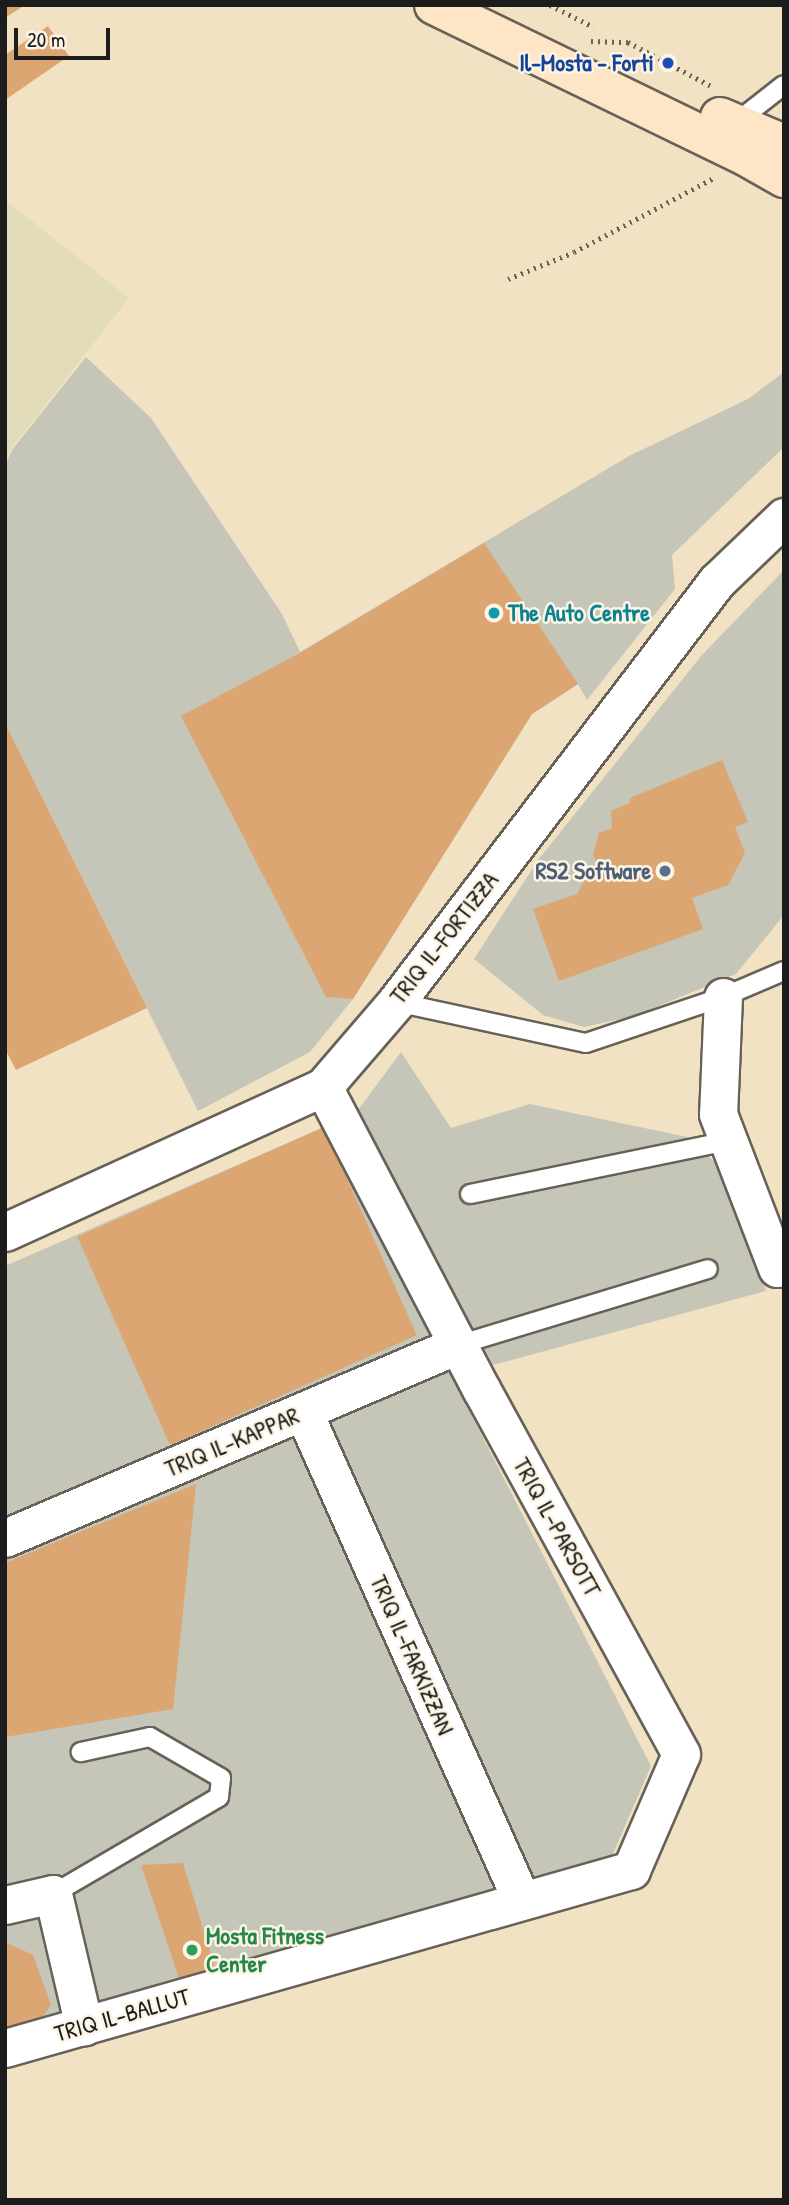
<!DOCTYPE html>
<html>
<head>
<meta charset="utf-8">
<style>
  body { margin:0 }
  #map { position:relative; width:789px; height:2205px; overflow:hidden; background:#f2e2c4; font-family:"Patrick Hand",sans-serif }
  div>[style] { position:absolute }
  .built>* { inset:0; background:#e2dcba }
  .industrial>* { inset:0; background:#c5c5b8 }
  .building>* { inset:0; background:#dba672; transform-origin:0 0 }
  .path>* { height:4.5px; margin-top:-2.25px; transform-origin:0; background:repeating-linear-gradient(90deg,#676157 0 2px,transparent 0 7px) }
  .roads { filter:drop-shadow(2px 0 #676157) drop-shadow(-2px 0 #676157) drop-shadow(0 2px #676157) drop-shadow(0 -2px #676157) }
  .lane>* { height:18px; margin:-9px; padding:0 9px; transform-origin:9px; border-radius:9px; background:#fff }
  .street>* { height:37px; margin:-18.5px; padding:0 18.5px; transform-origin:18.5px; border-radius:18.5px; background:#fff }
  .secondary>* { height:38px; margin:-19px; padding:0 19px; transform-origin:19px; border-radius:19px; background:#fde5c5 }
  .dots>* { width:19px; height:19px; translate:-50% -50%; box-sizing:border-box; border:4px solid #fcf5e5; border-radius:50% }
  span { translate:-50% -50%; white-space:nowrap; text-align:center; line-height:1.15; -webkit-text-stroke:5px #fcf5e5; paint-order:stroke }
  .transit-label { font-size:24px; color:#164399; font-weight:700 }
  .right { translate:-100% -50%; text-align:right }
  .culture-label { font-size:24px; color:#0d838f; font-weight:700 }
  .left { translate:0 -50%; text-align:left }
  .service-label { font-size:24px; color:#4e5e75; font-weight:700 }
  .street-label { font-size:24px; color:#1c1c1c }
  .leisure-label { font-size:24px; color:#27864d; font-weight:700 }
  .frame { position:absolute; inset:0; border:7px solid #1c1c1c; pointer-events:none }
  .scale { position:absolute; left:14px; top:28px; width:96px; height:32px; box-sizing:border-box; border:4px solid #1c1c1c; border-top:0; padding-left:9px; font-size:21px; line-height:24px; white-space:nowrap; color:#1c1c1c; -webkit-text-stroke:5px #fcf5e5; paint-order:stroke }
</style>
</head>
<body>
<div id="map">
  <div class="built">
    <i style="clip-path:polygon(5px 200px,129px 298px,5px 457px)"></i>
  </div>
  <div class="industrial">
    <i style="clip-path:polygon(86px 357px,151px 418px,282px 614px,300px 652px,629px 456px,748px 399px,784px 372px,784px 447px,672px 555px,675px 589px,587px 700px,578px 684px,532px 714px,353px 999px,310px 1052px,198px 1111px,5px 723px,5px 466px,12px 450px)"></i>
    <i style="clip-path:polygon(784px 570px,784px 915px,736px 974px,634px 1016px,584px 1027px,543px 1015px,474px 959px,538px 860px,702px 655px)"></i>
    <i style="clip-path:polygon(401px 1052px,451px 1128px,530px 1104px,687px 1137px,717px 1164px,766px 1291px,493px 1365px,355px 1114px)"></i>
    <i style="clip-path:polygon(324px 1127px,651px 1766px,603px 1877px,5px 2035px,5px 1266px)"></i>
  </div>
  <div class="building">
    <i style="clip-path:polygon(5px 5px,25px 5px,5px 18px)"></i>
    <i style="clip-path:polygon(48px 26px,69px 56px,5px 100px,5px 55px)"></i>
    <i style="clip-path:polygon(484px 543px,578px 684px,532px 714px,353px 999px,326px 997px,181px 716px,300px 653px)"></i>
    <i style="clip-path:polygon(5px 723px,147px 1008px,16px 1070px,5px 1049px)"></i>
    <i style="clip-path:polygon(722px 760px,748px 822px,735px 827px,745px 853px,728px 885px,692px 898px,703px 929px,559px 981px,533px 909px,577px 894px,588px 874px,600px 868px,593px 855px,599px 833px,612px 828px,611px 811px,630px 803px,630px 798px)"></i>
    <i style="left:324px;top:1127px;width:228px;height:270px;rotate:66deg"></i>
    <i style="clip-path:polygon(196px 1484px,173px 1709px,5px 1737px,5px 1563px)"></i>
    <i style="clip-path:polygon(183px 1863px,219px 1981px,184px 1993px,141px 1865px)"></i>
    <i style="clip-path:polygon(9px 1944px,33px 1955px,51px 2005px,36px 2027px,5px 2034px,5px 1945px)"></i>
  </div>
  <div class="path">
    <i style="left:550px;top:5px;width:49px;rotate:26.6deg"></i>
    <i style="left:591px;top:41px;width:37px;rotate:2deg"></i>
    <i style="left:628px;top:42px;width:94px;rotate:27.9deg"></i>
    <i style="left:508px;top:279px;width:71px;rotate:-22.2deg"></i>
    <i style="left:574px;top:252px;width:158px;rotate:-27.9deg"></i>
  </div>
  <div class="roads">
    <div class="lane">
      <i style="left:734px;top:124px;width:63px;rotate:-38deg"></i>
      <i style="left:396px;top:1002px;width:194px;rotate:12.2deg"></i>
      <i style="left:586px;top:1043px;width:145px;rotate:-18.6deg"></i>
      <i style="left:723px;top:997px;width:66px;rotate:-23.1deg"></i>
      <i style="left:470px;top:1194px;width:263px;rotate:-11.6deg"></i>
      <i style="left:458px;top:1345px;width:261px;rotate:-16.9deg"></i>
      <i style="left:53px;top:1894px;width:192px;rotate:-30.3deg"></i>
      <i style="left:219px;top:1797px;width:19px;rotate:-84deg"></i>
      <i style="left:221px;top:1778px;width:82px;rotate:-150deg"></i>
      <i style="left:150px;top:1737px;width:71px;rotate:167.7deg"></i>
    </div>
    <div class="street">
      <i style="left:723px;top:997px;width:117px;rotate:92.4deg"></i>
      <i style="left:718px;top:1114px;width:165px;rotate:69deg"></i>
      <i style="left:5px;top:1232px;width:349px;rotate:-24.5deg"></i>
      <i style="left:323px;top:1087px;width:112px;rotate:-49.3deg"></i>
      <i style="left:396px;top:1002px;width:529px;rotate:-52.68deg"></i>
      <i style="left:717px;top:581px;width:93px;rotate:-43.7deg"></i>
      <i style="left:303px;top:1411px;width:534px;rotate:65.93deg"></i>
      <i style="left:5px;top:1538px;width:492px;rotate:-23.1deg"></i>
      <i style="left:5px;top:1905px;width:49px;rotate:-12.9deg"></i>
      <i style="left:53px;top:1894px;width:136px;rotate:76.8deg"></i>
      <i style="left:5px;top:2048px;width:651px;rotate:-15.87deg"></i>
      <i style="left:631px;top:1870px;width:126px;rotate:-66.7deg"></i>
      <i style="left:681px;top:1754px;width:416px;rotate:-118.7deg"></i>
      <i style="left:481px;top:1389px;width:341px;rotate:-117.6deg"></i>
    </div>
    <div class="secondary">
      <i style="left:434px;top:5px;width:348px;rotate:25.9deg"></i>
      <i style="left:747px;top:157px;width:43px;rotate:29.6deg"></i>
      <i style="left:720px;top:117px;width:69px;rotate:22.9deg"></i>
    </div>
  </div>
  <div class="dots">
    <i style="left:668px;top:63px;background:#1a4fb4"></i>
    <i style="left:494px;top:613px;background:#0f9aa8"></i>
    <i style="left:665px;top:871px;background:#5c6f8a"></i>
    <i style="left:192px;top:1950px;background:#2e9e5b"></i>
  </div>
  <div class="transit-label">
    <span class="right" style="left:654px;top:63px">Il-Mosta - Forti</span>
  </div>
  <div class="culture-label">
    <span class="left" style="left:508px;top:613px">The Auto Centre</span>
  </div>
  <div class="service-label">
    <span class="right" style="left:651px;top:871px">RS2 Software</span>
  </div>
  <div class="street-label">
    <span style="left:444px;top:938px;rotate:-52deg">TRIQ IL-FORTIZZA</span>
    <span style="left:232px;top:1442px;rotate:-23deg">TRIQ IL-KAPPAR</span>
    <span style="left:557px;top:1527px;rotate:61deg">TRIQ IL-PARSOTT</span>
    <span style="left:412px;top:1655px;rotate:66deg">TRIQ IL-FARKIZZAN</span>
    <span style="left:122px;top:2015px;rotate:-16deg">TRIQ IL-BALLUT</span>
  </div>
  <div class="leisure-label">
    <span class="left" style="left:206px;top:1950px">Mosta Fitness<br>Center</span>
  </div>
  <div class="frame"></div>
  <div class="scale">20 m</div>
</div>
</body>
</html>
